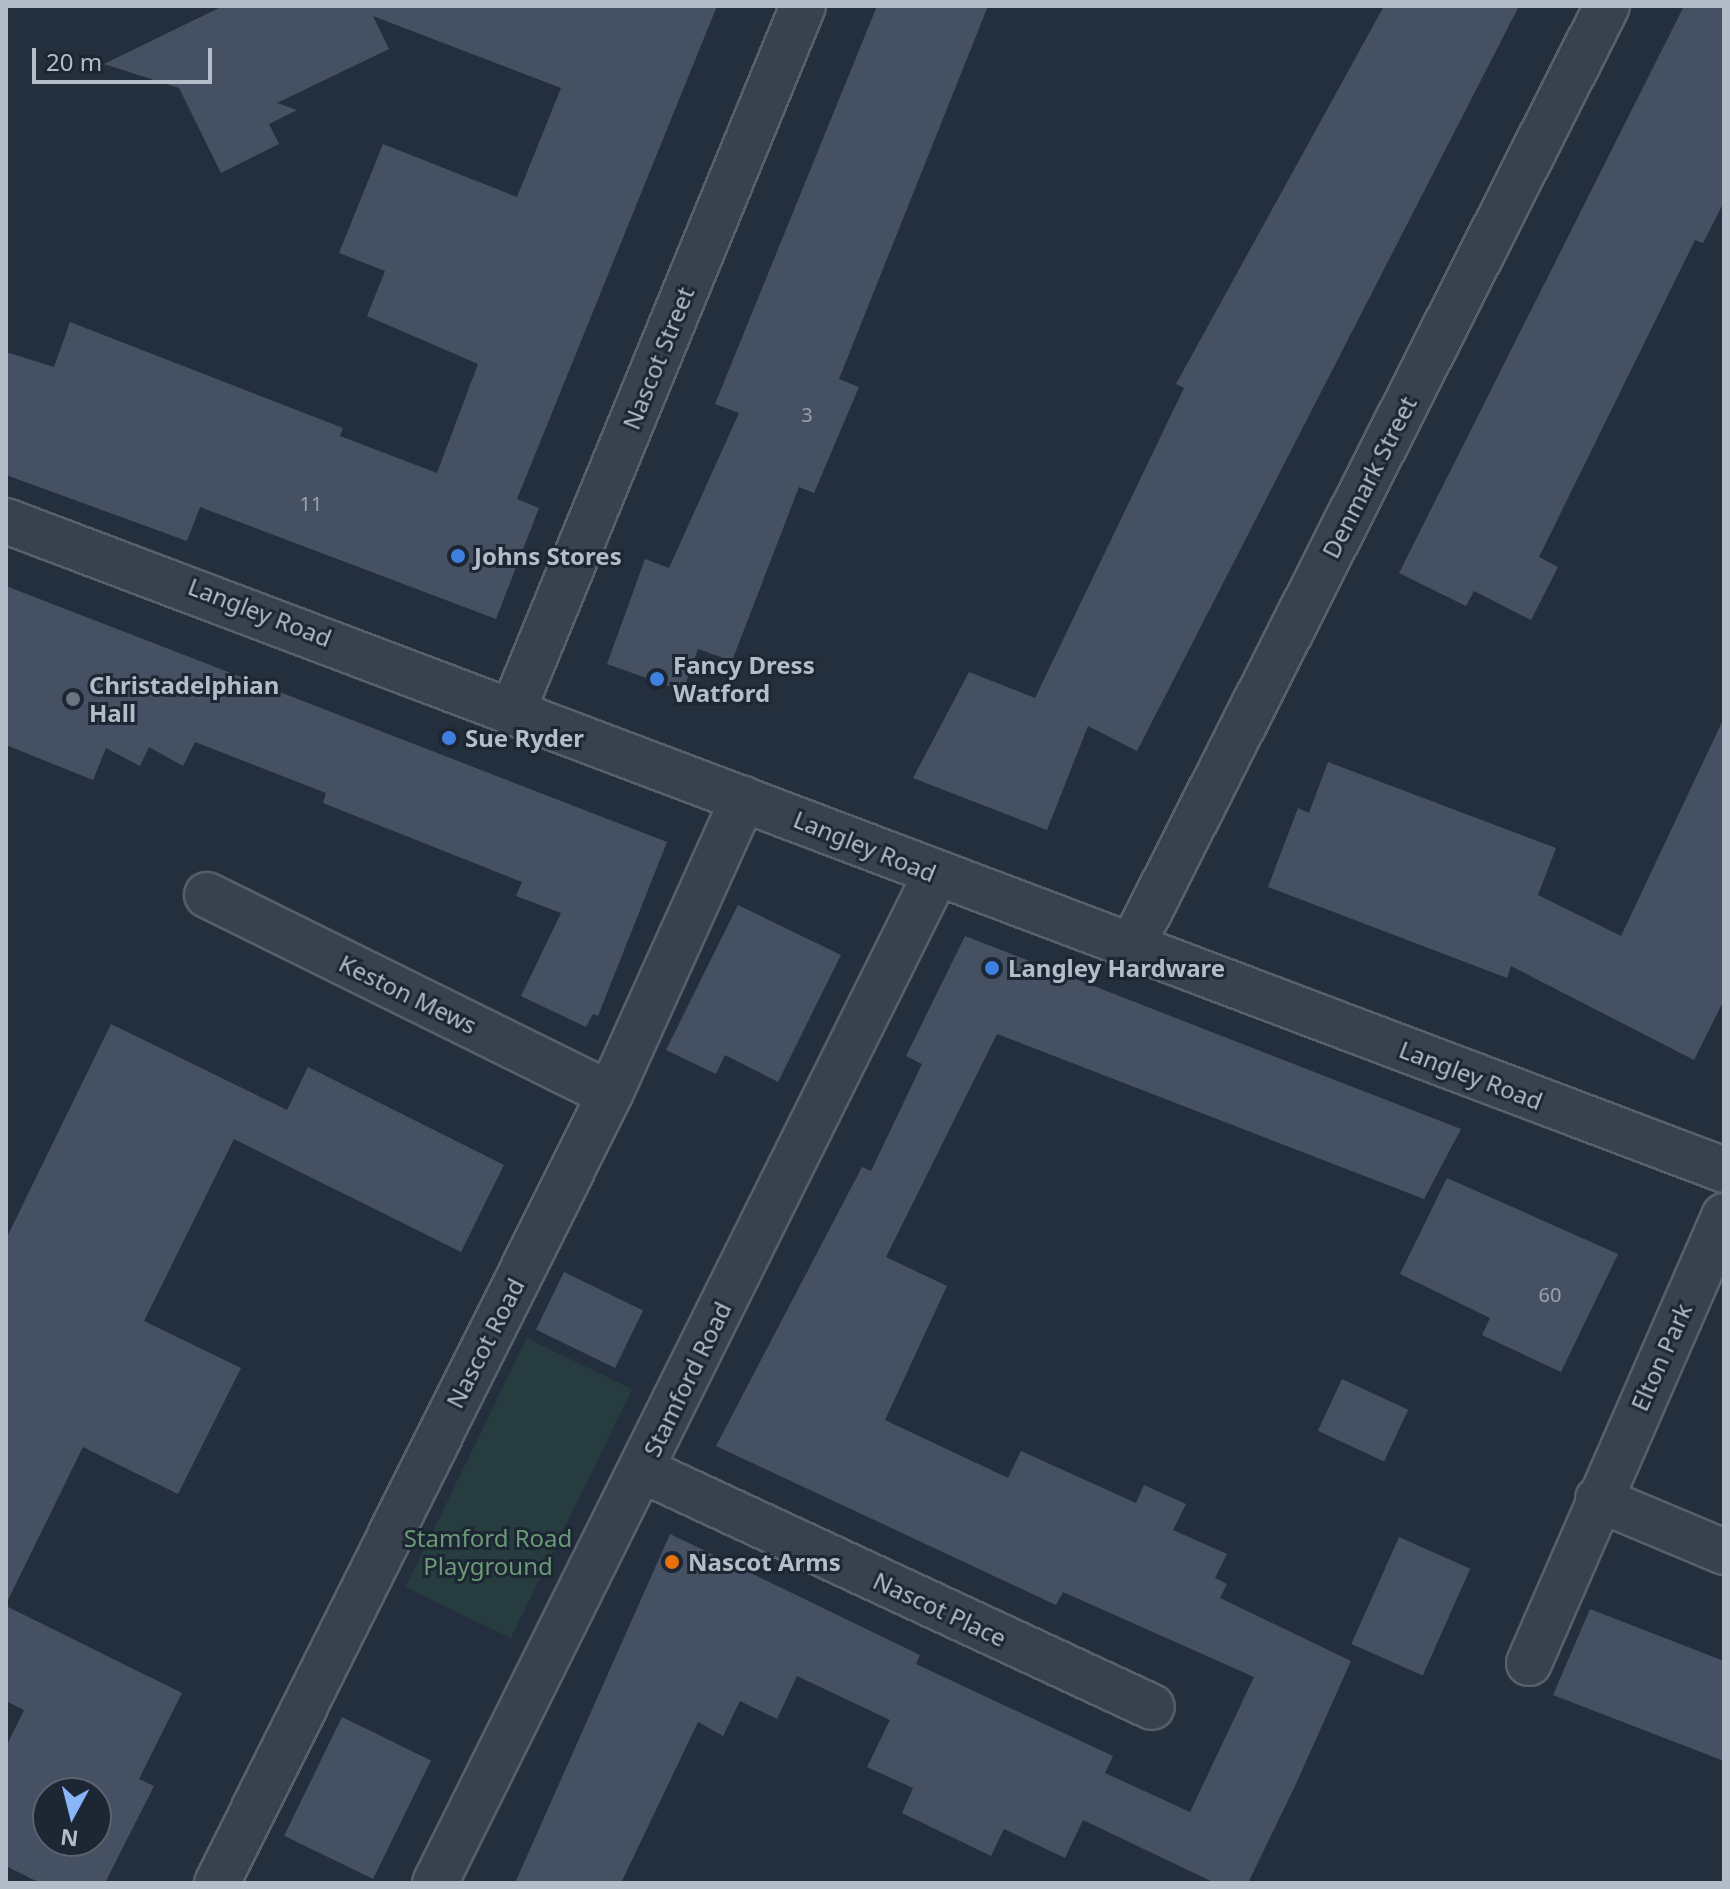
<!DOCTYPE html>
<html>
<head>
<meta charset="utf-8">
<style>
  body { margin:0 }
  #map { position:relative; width:1730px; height:1889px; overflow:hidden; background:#242f3e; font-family:"Noto Sans",sans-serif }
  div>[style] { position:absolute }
  .green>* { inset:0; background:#263c3f; transform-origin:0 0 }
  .building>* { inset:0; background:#455162; transform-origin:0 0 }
  .roads { filter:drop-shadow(2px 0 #565f6c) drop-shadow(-2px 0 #565f6c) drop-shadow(0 2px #565f6c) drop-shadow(0 -2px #565f6c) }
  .minor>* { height:44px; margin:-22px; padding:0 22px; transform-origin:22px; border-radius:22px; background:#38414e }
  .tertiary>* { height:44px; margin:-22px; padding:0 22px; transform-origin:22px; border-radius:22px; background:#38414e }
  .dots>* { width:22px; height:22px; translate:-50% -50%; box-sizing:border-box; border:4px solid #1d2633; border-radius:50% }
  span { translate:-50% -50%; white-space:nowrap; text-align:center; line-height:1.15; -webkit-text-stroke:6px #1d2633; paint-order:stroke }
  .number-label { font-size:20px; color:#98a1af }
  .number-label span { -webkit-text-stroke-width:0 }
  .street-label { font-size:24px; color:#b4bcc9 }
  .poi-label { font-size:24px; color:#b4bcc9; font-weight:700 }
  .left { translate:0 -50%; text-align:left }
  .park-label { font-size:24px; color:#6b9a76 }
  .frame { position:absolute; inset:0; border:8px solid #b4bcc9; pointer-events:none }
  .north { position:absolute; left:32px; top:1777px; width:80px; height:80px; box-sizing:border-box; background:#1d2633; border:2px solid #59626f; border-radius:50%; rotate:187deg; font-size:22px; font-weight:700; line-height:32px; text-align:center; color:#b4bcc9 }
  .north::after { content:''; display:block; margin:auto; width:28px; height:36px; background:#8ab4f8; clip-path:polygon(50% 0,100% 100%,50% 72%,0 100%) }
  .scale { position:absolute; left:32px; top:48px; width:180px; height:36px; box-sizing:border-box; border:4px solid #b4bcc9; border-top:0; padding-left:10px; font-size:24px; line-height:28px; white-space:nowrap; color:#b4bcc9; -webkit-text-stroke:6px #1d2633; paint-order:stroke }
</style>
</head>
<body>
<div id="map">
  <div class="green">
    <i style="left:527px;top:1338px;width:117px;height:277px;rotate:26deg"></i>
  </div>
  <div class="building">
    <i style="clip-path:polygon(223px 6px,717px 6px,517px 499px,539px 508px,496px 619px,200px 507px,187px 541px,6px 475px,6px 352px,54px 367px,70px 322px,343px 428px,340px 436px,437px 473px,478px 364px,367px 316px,385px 271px,339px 253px,383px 144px,517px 197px,561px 88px,373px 16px,389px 49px,277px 103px,297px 110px,269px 124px,279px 144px,221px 173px,179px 88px,104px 64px)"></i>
    <i style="clip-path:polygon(877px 6px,988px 6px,839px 379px,859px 387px,814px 493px,799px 487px,732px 661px,698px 649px,683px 691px,607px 664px,645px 559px,669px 568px,739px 413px,715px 404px)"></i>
    <i style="clip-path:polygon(1384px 6px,1519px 6px,1137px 751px,1088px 726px,1047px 830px,913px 778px,969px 672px,1035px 698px,1184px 388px,1176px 384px)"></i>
    <i style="clip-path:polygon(1684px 6px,1724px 6px,1724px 202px,1703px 243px,1695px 240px,1539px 557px,1558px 567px,1531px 620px,1474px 591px,1466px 606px,1399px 573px)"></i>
    <i style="clip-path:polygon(6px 586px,667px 842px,598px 1016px,593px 1014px,586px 1027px,521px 996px,561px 913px,516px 896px,522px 882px,323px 803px,326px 793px,195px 742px,183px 766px,149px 747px,140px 766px,106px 748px,93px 780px,6px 745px)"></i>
    <i style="clip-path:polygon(1724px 718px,1724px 1000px,1694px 1060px,1511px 966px,1507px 978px,1268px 887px,1298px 808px,1309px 813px,1328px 762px,1556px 848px,1538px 895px,1621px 936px)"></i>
    <i style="clip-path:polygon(738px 905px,841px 955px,778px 1082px,725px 1055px,716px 1074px,666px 1050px)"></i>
    <i style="clip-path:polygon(965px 936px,1461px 1129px,1424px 1199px,997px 1034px,886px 1257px,947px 1286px,885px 1420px,1008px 1478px,1021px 1451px,1136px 1503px,1144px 1485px,1186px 1504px,1173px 1530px,1227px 1554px,1215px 1578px,1227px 1584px,1220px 1598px,1351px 1661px,1295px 1786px,1248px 1883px,1215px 1883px,1083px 1820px,1065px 1858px,1004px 1829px,991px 1856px,902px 1813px,913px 1788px,867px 1767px,890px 1720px,797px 1676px,777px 1719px,740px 1701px,723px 1736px,698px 1722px,621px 1883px,515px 1883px,670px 1534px,920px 1655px,916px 1664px,1113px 1756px,1105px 1773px,1190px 1812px,1254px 1677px,1063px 1592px,1056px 1605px,716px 1446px,862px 1167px,871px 1171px,922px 1064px,906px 1056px)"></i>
    <i style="clip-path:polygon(111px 1024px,287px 1110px,308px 1067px,504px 1165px,461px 1252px,234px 1139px,144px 1321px,241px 1368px,178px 1494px,83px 1447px,6px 1604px,6px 1239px)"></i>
    <i style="clip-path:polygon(1447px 1178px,1618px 1254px,1561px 1372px,1482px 1335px,1490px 1318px,1400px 1274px)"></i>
    <i style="left:564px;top:1272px;width:88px;height:64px;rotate:26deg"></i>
    <i style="left:1342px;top:1379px;width:73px;height:57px;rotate:25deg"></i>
    <i style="left:1399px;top:1537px;width:78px;height:117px;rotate:24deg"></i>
    <i style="clip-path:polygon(evenodd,6px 1606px,182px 1693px,139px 1779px,154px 1786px,105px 1883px,40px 1883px,6px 1866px,6px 1747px,24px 1710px,6px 1701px,6px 1606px,48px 1793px,96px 1793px,96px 1841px,48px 1841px,48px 1793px)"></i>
    <i style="clip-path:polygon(1590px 1609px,1724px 1661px,1724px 1761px,1553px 1695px)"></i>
    <i style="left:342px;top:1717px;width:99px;height:132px;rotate:26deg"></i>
  </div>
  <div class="roads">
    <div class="minor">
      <i style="left:513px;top:710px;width:761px;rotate:-67.61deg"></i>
      <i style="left:207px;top:895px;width:449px;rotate:26.3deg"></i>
      <i style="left:1131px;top:948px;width:1055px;rotate:-63.19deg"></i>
      <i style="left:642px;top:1470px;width:562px;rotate:24.92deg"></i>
      <i style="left:1598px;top:1499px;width:137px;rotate:22.8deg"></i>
      <i style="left:1529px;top:1663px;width:488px;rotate:-66.4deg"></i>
      <i style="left:217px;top:1883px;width:881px;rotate:-63.52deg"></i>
      <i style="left:610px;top:1094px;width:324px;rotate:-65.7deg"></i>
      <i style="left:435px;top:1883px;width:1127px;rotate:-63.59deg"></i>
    </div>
    <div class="tertiary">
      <i style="left:6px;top:521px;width:1836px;rotate:20.69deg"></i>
    </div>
  </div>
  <div class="dots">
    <i style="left:458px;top:556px;background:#3f7fe0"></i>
    <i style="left:657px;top:679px;background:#3f7fe0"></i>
    <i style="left:73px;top:699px;background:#6b7280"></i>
    <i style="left:449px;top:738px;background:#3f7fe0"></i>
    <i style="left:992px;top:968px;background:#3f7fe0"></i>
    <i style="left:672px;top:1562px;background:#e8710a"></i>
  </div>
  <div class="number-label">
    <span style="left:807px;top:414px">3</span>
    <span style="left:311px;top:503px">11</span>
    <span style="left:1550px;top:1294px">60</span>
  </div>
  <div class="street-label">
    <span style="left:658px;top:358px;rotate:-68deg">Nascot Street</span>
    <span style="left:1369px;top:477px;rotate:-63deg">Denmark Street</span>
    <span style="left:260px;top:612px;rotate:21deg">Langley Road</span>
    <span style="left:865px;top:846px;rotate:22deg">Langley Road</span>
    <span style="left:408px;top:994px;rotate:26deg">Keston Mews</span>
    <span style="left:1471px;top:1075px;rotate:21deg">Langley Road</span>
    <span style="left:485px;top:1343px;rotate:-63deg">Nascot Road</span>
    <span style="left:1661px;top:1357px;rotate:-66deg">Elton Park</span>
    <span style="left:687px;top:1379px;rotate:-64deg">Stamford Road</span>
    <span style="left:940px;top:1609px;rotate:25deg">Nascot Place</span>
  </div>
  <div class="poi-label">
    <span class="left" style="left:474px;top:556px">Johns Stores</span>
    <span class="left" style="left:673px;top:679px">Fancy Dress<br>Watford</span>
    <span class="left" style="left:89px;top:699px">Christadelphian<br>Hall</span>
    <span class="left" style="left:465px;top:738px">Sue Ryder</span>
    <span class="left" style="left:1008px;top:968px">Langley Hardware</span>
    <span class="left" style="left:688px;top:1562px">Nascot Arms</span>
  </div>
  <div class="park-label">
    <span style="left:488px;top:1552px">Stamford Road<br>Playground</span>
  </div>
  <div class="frame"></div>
  <div class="north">N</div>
  <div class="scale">20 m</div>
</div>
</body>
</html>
